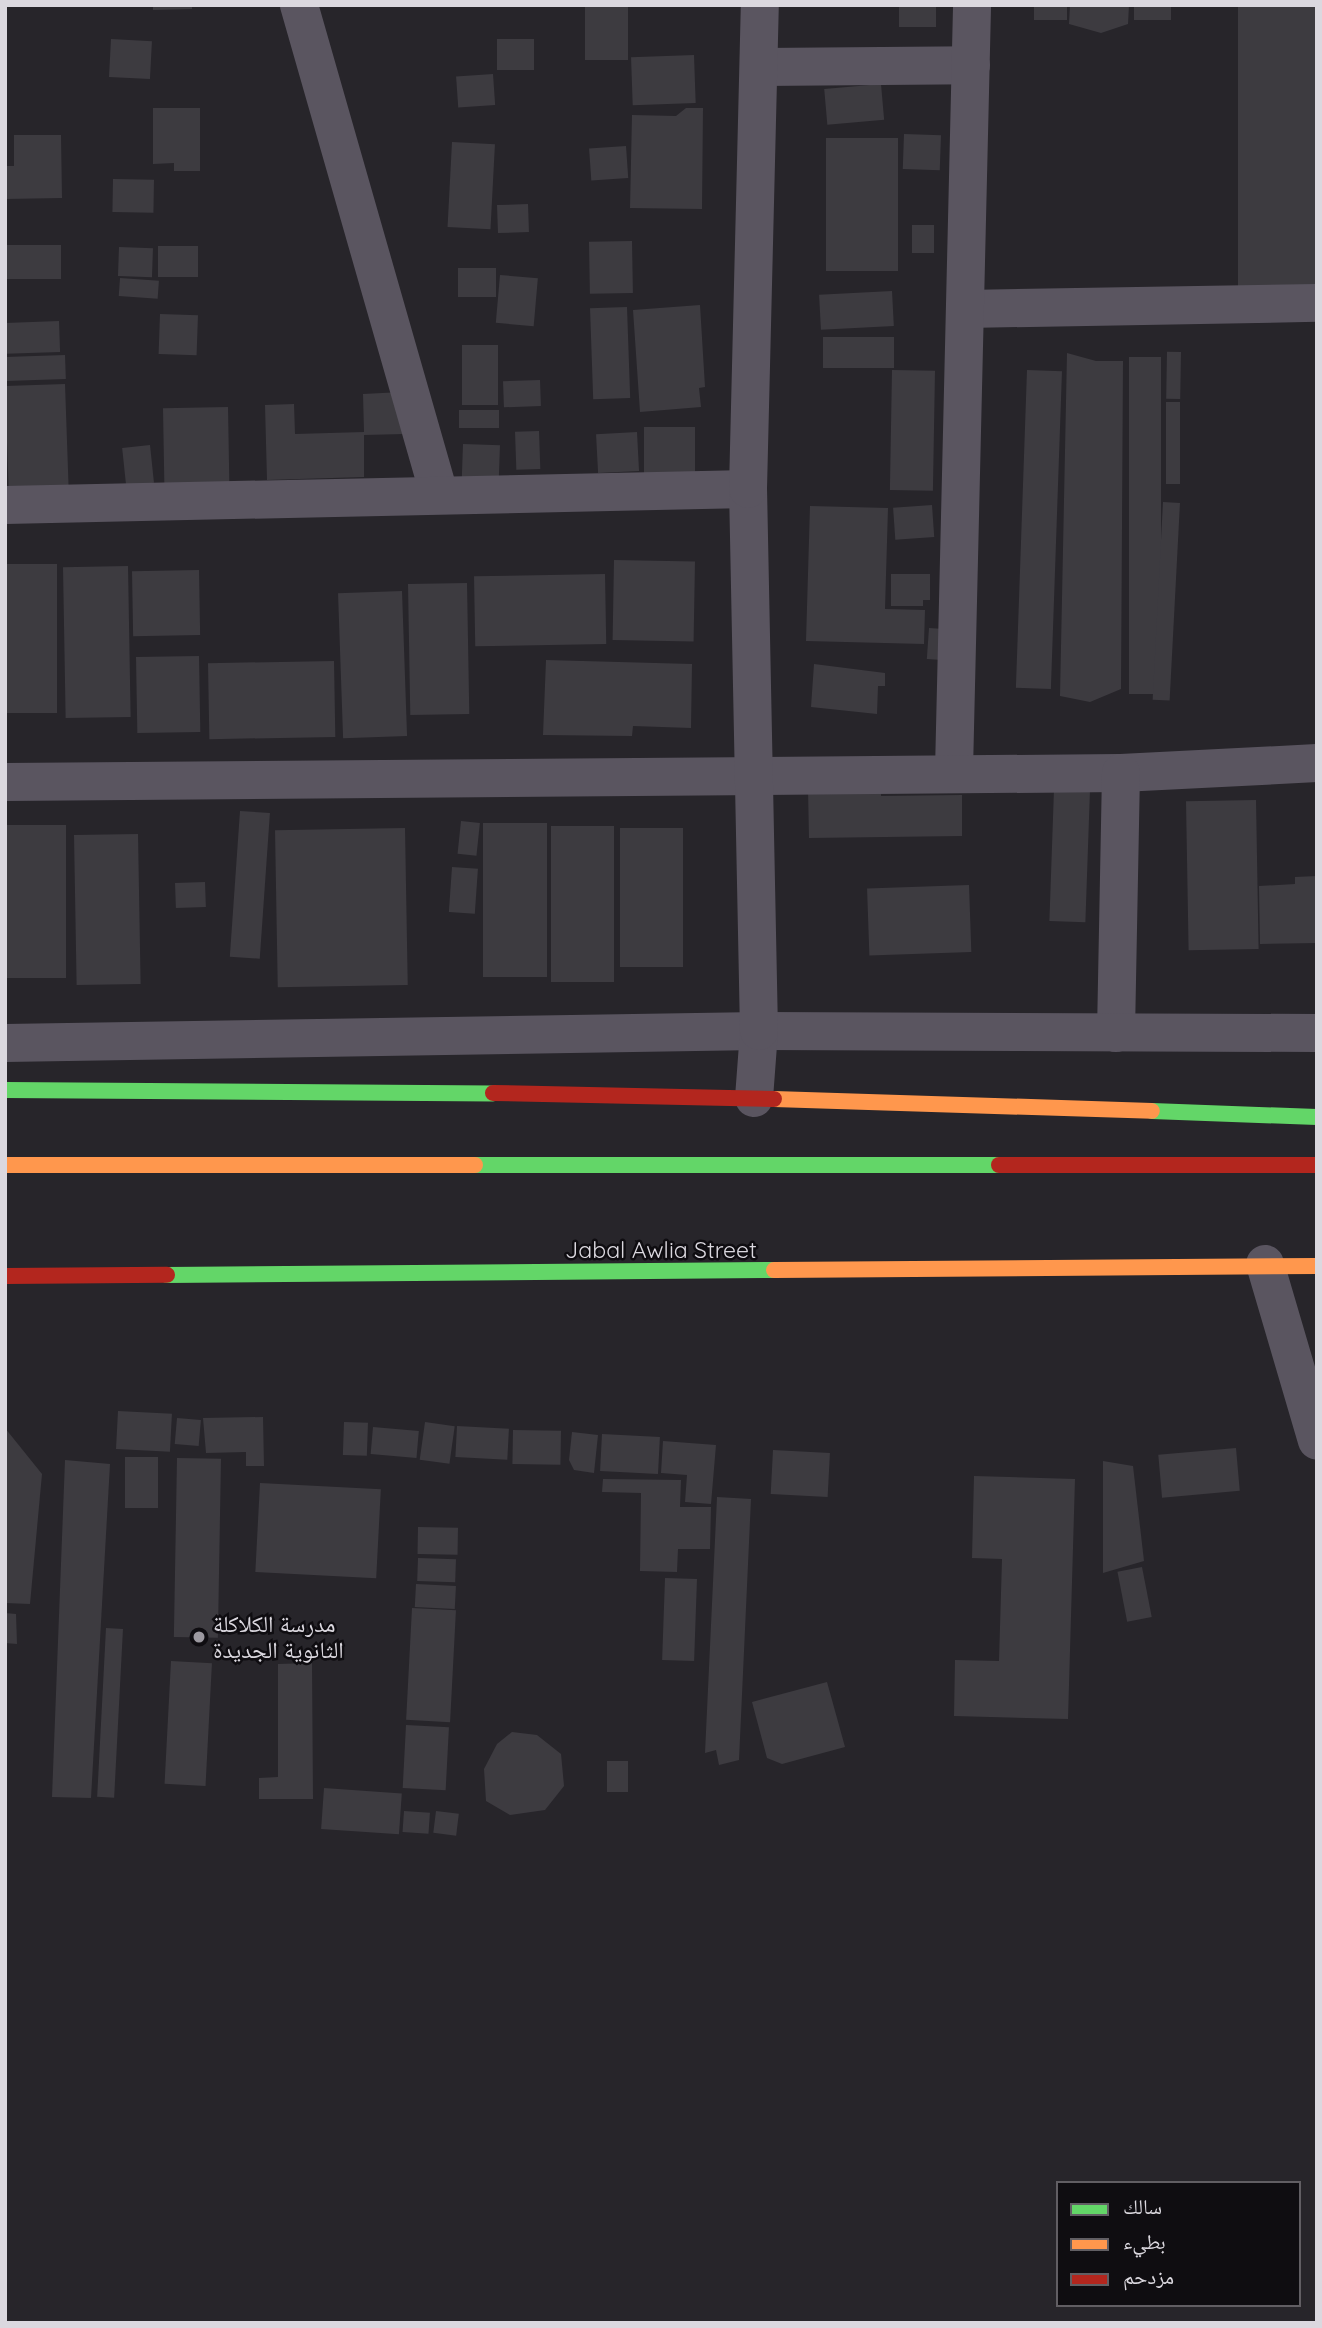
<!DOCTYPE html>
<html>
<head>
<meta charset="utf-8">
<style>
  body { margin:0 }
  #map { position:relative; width:1322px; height:2328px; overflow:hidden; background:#27252a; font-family:Quicksand,"Noto Naskh Arabic",sans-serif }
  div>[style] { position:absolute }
  .building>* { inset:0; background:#3d3b40; transform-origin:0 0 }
  .street>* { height:38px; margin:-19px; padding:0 19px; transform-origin:19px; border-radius:19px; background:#5a5560 }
  .fast>* { height:16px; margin:-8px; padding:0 8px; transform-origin:8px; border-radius:8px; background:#63d668 }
  .slow>* { height:16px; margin:-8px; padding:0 8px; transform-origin:8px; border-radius:8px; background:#ff974d }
  .jam>* { height:16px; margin:-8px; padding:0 8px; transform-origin:8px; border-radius:8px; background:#b3261e }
  .dots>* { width:19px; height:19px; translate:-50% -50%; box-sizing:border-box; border:4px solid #0f0d11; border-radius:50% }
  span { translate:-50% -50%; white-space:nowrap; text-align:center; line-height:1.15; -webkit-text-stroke:5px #0f0d11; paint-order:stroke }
  .street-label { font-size:23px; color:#dbd8df }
  .poi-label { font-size:23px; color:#dbd8df }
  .left { translate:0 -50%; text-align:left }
  .frame { position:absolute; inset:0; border:7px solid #dbd8df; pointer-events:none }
  .legend { position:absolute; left:1056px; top:2181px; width:245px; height:126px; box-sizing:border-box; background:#0f0d11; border:2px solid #615e63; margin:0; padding:9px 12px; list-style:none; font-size:21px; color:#dbd8df }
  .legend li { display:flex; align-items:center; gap:14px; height:35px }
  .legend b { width:35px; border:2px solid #615e63 }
</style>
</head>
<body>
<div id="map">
  <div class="building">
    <i style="clip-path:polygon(153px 5px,192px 5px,192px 9px,153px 10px)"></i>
    <i style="left:585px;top:5px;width:43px;height:55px"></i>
    <i style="left:899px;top:5px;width:37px;height:22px"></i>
    <i style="left:1034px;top:5px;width:33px;height:15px"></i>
    <i style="clip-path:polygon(1070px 5px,1129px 5px,1128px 24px,1101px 33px,1069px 24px)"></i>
    <i style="left:1134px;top:5px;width:37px;height:15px"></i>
    <i style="left:1238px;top:5px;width:79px;height:284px"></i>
    <i style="left:111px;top:39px;width:41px;height:38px;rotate:3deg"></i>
    <i style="left:534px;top:39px;width:31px;height:37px;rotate:90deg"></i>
    <i style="left:694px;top:55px;width:48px;height:63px;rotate:88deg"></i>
    <i style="left:493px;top:74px;width:31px;height:37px;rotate:86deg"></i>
    <i style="left:881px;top:84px;width:36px;height:57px;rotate:85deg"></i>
    <i style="clip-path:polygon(153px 108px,200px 108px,200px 171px,174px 171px,174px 163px,153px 164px)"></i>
    <i style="clip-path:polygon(686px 108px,703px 108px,702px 209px,630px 208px,632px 115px,676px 116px)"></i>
    <i style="left:904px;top:134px;width:37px;height:35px;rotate:2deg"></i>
    <i style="clip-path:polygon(14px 135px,61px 135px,62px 198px,5px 199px,5px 166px,14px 166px)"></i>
    <i style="left:826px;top:138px;width:72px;height:133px"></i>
    <i style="left:452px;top:142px;width:43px;height:85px;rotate:3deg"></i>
    <i style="left:626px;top:146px;width:32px;height:37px;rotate:86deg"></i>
    <i style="left:113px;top:179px;width:41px;height:33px;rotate:1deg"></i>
    <i style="left:528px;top:204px;width:28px;height:31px;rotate:88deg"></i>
    <i style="left:912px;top:225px;width:22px;height:28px"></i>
    <i style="left:632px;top:241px;width:52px;height:43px;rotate:89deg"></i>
    <i style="left:61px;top:245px;width:34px;height:56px;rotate:90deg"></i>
    <i style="left:158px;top:246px;width:40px;height:31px"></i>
    <i style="left:119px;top:247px;width:34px;height:29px;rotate:2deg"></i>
    <i style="left:458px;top:268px;width:38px;height:29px"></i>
    <i style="left:500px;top:275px;width:38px;height:48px;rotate:5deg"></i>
    <i style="left:120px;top:278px;width:39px;height:18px;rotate:4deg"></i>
    <i style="left:892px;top:291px;width:35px;height:73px;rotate:87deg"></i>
    <i style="clip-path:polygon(700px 305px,705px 387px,699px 388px,701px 407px,640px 412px,633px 310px)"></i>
    <i style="left:627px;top:307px;width:91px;height:37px;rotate:88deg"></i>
    <i style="left:160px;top:314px;width:38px;height:40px;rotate:2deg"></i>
    <i style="left:59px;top:321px;width:31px;height:54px;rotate:88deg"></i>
    <i style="left:894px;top:337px;width:31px;height:71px;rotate:90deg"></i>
    <i style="left:462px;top:345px;width:36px;height:60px"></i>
    <i style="left:1181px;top:352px;width:47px;height:14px;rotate:91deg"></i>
    <i style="clip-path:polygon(1067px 353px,1096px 361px,1123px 361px,1121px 689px,1090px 702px,1060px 696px)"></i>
    <i style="left:65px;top:355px;width:24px;height:60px;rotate:88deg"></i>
    <i style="left:1129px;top:357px;width:32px;height:337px"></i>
    <i style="left:892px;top:370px;width:43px;height:120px;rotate:1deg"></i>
    <i style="left:1027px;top:370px;width:35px;height:318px;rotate:2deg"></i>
    <i style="left:540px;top:380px;width:26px;height:37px;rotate:88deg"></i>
    <i style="left:65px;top:384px;width:103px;height:60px;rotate:88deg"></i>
    <i style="clip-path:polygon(402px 392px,404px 434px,364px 435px,364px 477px,267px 480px,265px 405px,294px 404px,295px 434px,364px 432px,363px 394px)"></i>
    <i style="left:1166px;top:402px;width:14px;height:82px"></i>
    <i style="left:228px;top:407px;width:79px;height:65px;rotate:89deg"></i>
    <i style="left:499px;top:410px;width:18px;height:40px;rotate:90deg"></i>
    <i style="left:644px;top:427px;width:51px;height:74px"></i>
    <i style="left:539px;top:431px;width:38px;height:24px;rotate:88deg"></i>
    <i style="left:637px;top:432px;width:39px;height:41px;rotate:87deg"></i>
    <i style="left:463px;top:444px;width:37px;height:36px;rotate:2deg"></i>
    <i style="left:150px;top:445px;width:38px;height:28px;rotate:84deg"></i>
    <i style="left:1163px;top:502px;width:17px;height:198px;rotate:3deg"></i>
    <i style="left:932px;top:505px;width:32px;height:39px;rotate:86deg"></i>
    <i style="clip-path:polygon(810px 506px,888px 508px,885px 609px,925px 610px,924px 644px,806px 641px)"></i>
    <i style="left:614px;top:560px;width:81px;height:80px;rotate:1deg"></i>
    <i style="left:5px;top:564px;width:52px;height:149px"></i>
    <i style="left:128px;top:566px;width:151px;height:65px;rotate:89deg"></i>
    <i style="left:199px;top:570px;width:65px;height:67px;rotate:89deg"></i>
    <i style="left:605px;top:574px;width:70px;height:131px;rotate:89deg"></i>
    <i style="clip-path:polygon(891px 574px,930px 574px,930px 600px,923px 600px,923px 606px,891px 606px)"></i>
    <i style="left:467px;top:583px;width:131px;height:59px;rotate:89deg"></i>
    <i style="left:402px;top:591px;width:145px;height:64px;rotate:88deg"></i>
    <i style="left:929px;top:628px;width:15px;height:31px;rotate:4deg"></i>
    <i style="left:199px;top:656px;width:76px;height:63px;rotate:89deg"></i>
    <i style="clip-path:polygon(546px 660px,692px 664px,691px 728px,633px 726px,632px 736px,543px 735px)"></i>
    <i style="left:334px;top:661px;width:76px;height:126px;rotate:89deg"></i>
    <i style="clip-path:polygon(814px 664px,885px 673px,885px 686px,878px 686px,877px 714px,811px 707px)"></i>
    <i style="clip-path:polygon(881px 788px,881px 796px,962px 795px,962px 836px,809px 838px,808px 789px)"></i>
    <i style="left:1054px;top:789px;width:36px;height:132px;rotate:2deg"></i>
    <i style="left:1256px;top:800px;width:149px;height:70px;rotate:89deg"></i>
    <i style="left:240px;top:811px;width:30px;height:146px;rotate:4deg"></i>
    <i style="left:461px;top:821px;width:19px;height:33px;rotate:6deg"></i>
    <i style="left:483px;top:823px;width:64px;height:154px"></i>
    <i style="left:66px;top:825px;width:153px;height:60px;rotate:90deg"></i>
    <i style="left:551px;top:826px;width:63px;height:156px"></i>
    <i style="left:405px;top:828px;width:157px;height:130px;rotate:89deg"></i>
    <i style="left:683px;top:828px;width:139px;height:63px;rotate:90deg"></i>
    <i style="left:138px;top:834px;width:150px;height:64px;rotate:89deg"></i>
    <i style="left:452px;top:867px;width:26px;height:45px;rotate:4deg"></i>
    <i style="clip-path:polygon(1317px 876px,1317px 943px,1260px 944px,1259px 886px,1295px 884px,1295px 877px)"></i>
    <i style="left:205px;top:882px;width:25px;height:30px;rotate:88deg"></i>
    <i style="left:969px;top:885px;width:67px;height:102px;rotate:88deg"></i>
    <i style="left:118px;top:1411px;width:54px;height:38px;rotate:3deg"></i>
    <i style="clip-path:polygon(263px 1417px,264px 1466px,246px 1466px,246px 1452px,206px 1453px,203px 1418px)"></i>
    <i style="left:177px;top:1418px;width:24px;height:26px;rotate:5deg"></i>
    <i style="left:344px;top:1422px;width:24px;height:33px;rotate:2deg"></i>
    <i style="left:425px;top:1422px;width:30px;height:38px;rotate:8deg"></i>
    <i style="left:457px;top:1426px;width:52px;height:31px;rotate:3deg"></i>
    <i style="left:373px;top:1427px;width:46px;height:27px;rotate:5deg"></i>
    <i style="clip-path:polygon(5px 1428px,42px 1474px,30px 1604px,5px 1603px)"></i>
    <i style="left:513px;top:1430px;width:48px;height:34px;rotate:1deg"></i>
    <i style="clip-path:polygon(572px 1432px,598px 1435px,594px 1473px,574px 1470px,569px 1460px)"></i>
    <i style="left:602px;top:1434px;width:58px;height:37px;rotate:3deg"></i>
    <i style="clip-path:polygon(663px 1441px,716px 1445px,711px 1504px,685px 1502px,687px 1475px,661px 1473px)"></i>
    <i style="left:1236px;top:1448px;width:43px;height:78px;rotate:85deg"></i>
    <i style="left:773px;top:1450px;width:57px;height:44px;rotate:3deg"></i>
    <i style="left:125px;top:1457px;width:33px;height:51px"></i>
    <i style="left:177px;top:1458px;width:44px;height:179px;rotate:1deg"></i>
    <i style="clip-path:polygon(65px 1460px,110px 1464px,91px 1798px,52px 1797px)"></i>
    <i style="clip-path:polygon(1103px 1461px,1133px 1466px,1144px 1561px,1103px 1573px)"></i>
    <i style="clip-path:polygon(974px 1476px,1075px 1479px,1068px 1719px,954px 1716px,955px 1660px,999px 1661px,1002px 1559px,972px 1558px)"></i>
    <i style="clip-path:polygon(603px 1479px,681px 1480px,680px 1507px,711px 1507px,710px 1549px,678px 1549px,677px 1572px,640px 1571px,641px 1493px,602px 1492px)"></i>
    <i style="left:260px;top:1483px;width:121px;height:89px;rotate:3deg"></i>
    <i style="clip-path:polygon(717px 1497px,751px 1499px,739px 1760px,719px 1765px,716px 1750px,705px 1753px)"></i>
    <i style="left:418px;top:1527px;width:40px;height:27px;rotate:1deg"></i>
    <i style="left:418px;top:1558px;width:38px;height:23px;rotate:2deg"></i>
    <i style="left:1142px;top:1567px;width:51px;height:25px;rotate:79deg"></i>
    <i style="left:665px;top:1578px;width:32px;height:82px;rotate:2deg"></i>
    <i style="left:416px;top:1584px;width:40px;height:23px;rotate:3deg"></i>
    <i style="left:412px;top:1608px;width:44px;height:112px;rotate:3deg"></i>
    <i style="clip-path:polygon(5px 1613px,16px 1614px,17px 1644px,5px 1643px)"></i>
    <i style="left:106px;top:1628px;width:17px;height:169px;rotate:3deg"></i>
    <i style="left:171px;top:1661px;width:41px;height:123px;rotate:3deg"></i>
    <i style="clip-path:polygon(312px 1663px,313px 1799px,259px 1799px,259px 1778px,278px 1777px,278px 1664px)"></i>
    <i style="clip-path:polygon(827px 1682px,845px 1747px,782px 1764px,767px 1758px,752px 1702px)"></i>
    <i style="left:406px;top:1725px;width:43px;height:63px;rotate:3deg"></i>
    <i style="clip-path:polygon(512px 1732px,537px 1735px,561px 1754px,564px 1786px,545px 1810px,510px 1815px,486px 1801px,484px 1769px,497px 1744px)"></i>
    <i style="left:607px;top:1761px;width:21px;height:31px"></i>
    <i style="left:324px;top:1788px;width:78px;height:41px;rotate:4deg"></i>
    <i style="left:404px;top:1811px;width:26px;height:21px;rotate:4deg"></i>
    <i style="left:436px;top:1811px;width:23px;height:22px;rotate:7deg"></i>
  </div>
  <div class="street">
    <i style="left:299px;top:5px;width:509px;rotate:74.02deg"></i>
    <i style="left:759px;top:67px;width:212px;rotate:-0.5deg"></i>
    <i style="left:966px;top:309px;width:351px;rotate:-1deg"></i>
    <i style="left:5px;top:505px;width:743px;rotate:-1.23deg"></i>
    <i style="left:954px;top:771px;width:766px;rotate:-88.65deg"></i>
    <i style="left:5px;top:782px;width:1116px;rotate:-0.46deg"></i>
    <i style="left:1121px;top:773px;width:196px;rotate:-2.9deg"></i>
    <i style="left:1116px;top:1033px;width:260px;rotate:-88.9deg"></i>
    <i style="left:5px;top:1043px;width:754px;rotate:-0.91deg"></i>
    <i style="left:759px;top:1031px;width:558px;rotate:0.21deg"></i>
    <i style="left:754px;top:1098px;width:67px;rotate:-85.7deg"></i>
    <i style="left:759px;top:1031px;width:542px;rotate:-91.16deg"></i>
    <i style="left:748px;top:489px;width:484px;rotate:-88.6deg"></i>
    <i style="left:1265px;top:1264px;width:184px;rotate:73.6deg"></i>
  </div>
  <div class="fast">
    <i style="left:5px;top:1090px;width:488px;rotate:0.4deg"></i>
    <i style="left:1152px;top:1111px;width:165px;rotate:2.1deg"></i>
    <i style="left:475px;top:1165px;width:524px"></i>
    <i style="left:167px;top:1275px;width:607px;rotate:-0.47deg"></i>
  </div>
  <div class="slow">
    <i style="left:774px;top:1099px;width:378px;rotate:1.8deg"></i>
    <i style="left:5px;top:1165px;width:470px"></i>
    <i style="left:774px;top:1270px;width:543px;rotate:-0.42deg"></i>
  </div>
  <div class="jam">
    <i style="left:493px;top:1093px;width:281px;rotate:1.2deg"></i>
    <i style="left:999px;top:1165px;width:318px"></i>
    <i style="left:5px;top:1276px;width:162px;rotate:-0.4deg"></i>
  </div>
  <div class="dots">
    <i style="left:199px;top:1637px;background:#9c99a0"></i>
  </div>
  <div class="street-label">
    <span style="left:661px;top:1250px">Jabal Awlia Street</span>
  </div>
  <div class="poi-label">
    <span class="left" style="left:213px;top:1637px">مدرسة الكلاكلة<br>الثانوية الجديدة</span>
  </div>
  <div class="frame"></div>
  <ul class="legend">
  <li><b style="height:9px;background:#63d668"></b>سالك</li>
  <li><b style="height:9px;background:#ff974d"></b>بطيء</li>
  <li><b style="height:9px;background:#b3261e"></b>مزدحم</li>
  </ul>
</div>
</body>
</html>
